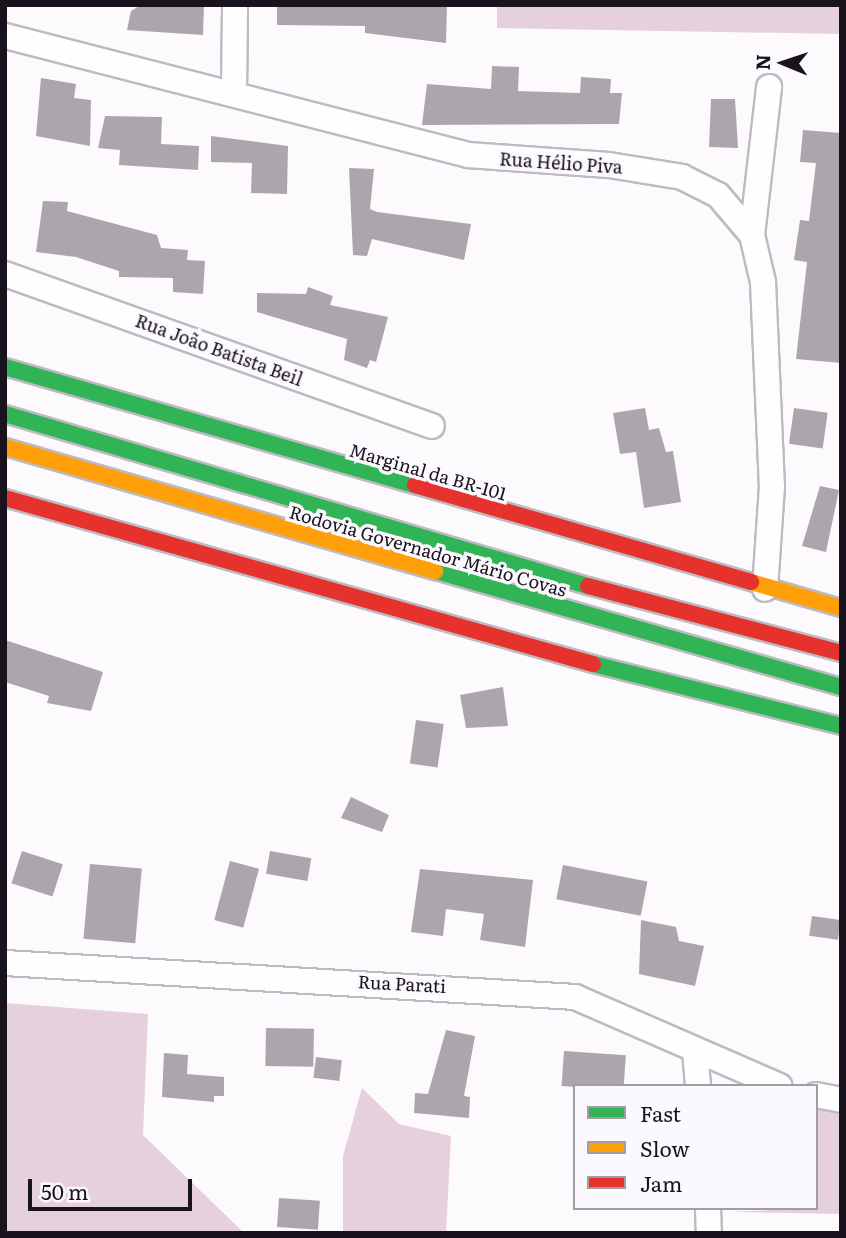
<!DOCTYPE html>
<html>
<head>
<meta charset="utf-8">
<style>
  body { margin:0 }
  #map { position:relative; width:846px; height:1238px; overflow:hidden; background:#fcfafd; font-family:Literata,serif }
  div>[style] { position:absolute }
  .forest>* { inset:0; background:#e5d0db }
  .building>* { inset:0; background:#aca6ac; transform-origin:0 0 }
  .roads { filter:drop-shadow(2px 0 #bebac1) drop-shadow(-2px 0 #bebac1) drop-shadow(0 2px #bebac1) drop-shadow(0 -2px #bebac1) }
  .street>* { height:24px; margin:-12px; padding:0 12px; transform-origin:12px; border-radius:12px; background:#fffeff }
  .fast>* { height:16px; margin:-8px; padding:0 8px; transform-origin:8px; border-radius:8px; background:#30b455 }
  .slow>* { height:16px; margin:-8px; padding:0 8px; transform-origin:8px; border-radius:8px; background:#ff9f0a }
  .jam>* { height:16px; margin:-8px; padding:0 8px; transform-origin:8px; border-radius:8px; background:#e5322d }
  span { translate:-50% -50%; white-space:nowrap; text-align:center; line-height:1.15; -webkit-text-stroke:7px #fcf9fe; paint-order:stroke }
  .street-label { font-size:18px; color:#19131d }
  .frame { position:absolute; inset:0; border:7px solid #19131d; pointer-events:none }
  .legend { position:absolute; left:573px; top:1084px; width:245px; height:126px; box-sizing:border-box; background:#fcf9fe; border:2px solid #a19da4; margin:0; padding:9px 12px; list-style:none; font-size:21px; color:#19131d }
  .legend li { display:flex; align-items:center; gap:14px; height:35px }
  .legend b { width:35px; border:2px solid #a19da4 }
  .north { position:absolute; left:748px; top:28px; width:70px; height:70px; -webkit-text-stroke:5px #fcf9fe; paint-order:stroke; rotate:272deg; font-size:19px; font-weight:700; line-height:28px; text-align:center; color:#19131d }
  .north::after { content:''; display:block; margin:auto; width:24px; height:32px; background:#19131d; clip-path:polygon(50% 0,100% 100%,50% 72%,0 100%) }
  .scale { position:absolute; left:28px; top:1179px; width:164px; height:32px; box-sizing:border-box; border:4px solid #19131d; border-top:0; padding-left:9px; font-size:21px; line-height:24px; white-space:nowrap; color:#19131d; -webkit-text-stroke:5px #fcf9fe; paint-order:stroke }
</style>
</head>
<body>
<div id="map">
  <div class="forest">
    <i style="clip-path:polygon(497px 5px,841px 5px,841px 34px,497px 28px)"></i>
    <i style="clip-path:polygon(5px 1003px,148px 1014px,143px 1135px,244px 1233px,5px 1233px)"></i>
    <i style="clip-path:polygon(362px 1088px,399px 1124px,451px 1136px,446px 1233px,343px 1233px,343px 1156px)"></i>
    <i style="clip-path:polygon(816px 1108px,841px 1113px,841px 1214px,730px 1212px,816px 1208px)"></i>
  </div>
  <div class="building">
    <i style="clip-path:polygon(141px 5px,204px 5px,203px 35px,127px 30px,131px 11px)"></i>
    <i style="clip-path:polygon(277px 5px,447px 5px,446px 43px,365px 33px,365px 26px,277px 25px)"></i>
    <i style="clip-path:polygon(492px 66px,519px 67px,518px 91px,580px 93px,581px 77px,611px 79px,610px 93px,622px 93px,619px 124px,422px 125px,427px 84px,491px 89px)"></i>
    <i style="clip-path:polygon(41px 78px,76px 84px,74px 98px,91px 100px,90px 146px,36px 136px)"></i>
    <i style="clip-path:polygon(711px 99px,735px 99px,738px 148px,709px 147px)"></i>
    <i style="clip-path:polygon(105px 116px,162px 117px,161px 144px,199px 146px,198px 170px,119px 165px,120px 150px,98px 148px)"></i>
    <i style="clip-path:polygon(803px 130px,841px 133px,841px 363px,796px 359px,807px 262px,794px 260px,800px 220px,809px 221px,816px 163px,800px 162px)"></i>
    <i style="clip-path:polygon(211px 136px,288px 146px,287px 194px,251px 193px,252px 163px,211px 162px)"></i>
    <i style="clip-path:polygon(349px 168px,374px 169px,370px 209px,377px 212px,471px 224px,464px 260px,372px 239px,367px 256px,353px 255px)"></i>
    <i style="clip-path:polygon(43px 201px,68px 202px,67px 211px,157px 235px,161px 248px,188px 250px,187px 260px,205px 261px,203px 294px,173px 292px,173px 278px,119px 277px,119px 271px,76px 257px,36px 252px)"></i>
    <i style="clip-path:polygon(308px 287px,333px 296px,330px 305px,388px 317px,376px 362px,370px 360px,367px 368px,344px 360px,347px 339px,257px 312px,257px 293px,306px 294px)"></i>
    <i style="clip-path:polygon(645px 408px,649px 430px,659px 428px,666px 452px,673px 451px,681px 502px,644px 508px,636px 452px,620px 454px,613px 413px)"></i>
    <i style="left:794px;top:408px;width:34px;height:36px;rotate:8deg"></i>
    <i style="clip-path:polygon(820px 486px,839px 490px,826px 552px,802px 546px)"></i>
    <i style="clip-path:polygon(5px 640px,103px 672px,91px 711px,47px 703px,49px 696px,5px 682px)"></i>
    <i style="clip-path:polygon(503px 687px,508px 726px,466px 728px,460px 695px)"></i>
    <i style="left:416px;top:720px;width:28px;height:44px;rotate:8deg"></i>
    <i style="clip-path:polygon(351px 797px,389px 815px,382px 832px,341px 818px)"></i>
    <i style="left:22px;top:851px;width:43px;height:34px;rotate:18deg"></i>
    <i style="left:270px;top:851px;width:42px;height:23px;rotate:10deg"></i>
    <i style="left:230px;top:861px;width:30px;height:61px;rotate:15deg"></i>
    <i style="left:90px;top:864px;width:52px;height:75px;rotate:5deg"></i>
    <i style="left:563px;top:865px;width:86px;height:35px;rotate:11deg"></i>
    <i style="clip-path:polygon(420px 869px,533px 880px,525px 947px,480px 940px,484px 914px,446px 909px,443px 936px,411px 932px)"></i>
    <i style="left:812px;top:916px;width:29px;height:20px;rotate:8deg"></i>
    <i style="clip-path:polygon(641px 920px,676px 927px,679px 941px,704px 946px,695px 986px,639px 974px)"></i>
    <i style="left:266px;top:1028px;width:48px;height:38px;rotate:1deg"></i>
    <i style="clip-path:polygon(446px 1030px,475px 1036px,464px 1096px,470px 1097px,469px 1118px,414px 1113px,415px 1093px,428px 1094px)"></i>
    <i style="left:564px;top:1051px;width:62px;height:35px;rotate:4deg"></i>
    <i style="clip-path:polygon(164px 1053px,188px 1055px,187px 1074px,224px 1077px,224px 1096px,214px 1096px,214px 1102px,162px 1097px)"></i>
    <i style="left:316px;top:1057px;width:26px;height:21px;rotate:7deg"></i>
    <i style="left:279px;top:1198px;width:41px;height:29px;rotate:4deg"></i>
  </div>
  <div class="roads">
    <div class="street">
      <i style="left:5px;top:36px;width:478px;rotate:14.4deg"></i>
      <i style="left:468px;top:155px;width:141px;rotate:4.1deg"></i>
      <i style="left:609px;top:165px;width:74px;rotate:9.3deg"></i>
      <i style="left:682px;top:177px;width:40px;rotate:26.6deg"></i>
      <i style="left:718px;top:195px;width:52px;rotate:49.6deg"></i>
      <i style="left:752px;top:235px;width:48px;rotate:76.8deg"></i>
      <i style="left:763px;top:282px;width:204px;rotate:87.5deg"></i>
      <i style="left:772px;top:486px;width:103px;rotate:93.9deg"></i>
      <i style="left:234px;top:92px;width:87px;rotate:-89.3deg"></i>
      <i style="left:752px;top:235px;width:149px;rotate:-83.4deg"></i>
      <i style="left:5px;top:274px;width:453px;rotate:19.6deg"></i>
      <i style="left:5px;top:963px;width:571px;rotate:3.41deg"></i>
      <i style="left:575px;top:997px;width:223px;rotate:23.5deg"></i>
      <i style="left:695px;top:1051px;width:35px;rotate:85deg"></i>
      <i style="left:816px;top:1095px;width:25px;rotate:11deg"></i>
      <i style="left:708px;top:1208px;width:25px;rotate:88deg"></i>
    </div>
    <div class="fast">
      <i style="left:5px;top:367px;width:427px;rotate:16.1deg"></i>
      <i style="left:5px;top:414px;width:608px;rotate:16.44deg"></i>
      <i style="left:436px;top:571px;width:421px;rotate:16deg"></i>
      <i style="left:593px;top:664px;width:256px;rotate:14deg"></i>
    </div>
    <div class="slow">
      <i style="left:5px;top:447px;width:448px;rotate:16.1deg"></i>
      <i style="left:751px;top:582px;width:94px;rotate:16.1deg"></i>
    </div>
    <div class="jam">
      <i style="left:415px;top:485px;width:350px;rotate:16.1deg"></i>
      <i style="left:5px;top:498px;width:611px;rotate:15.77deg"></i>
      <i style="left:588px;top:586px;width:262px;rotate:14.8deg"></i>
    </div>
  </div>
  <div class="street-label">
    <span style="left:561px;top:163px;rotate:4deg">Rua Hélio Piva</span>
    <span style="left:219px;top:350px;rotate:20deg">Rua João Batista Beil</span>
    <span style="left:428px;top:472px;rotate:16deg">Marginal da BR-101</span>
    <span style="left:428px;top:551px;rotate:16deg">Rodovia Governador Mário Covas</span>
    <span style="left:402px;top:984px;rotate:3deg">Rua Parati</span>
  </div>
  <div class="frame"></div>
  <ul class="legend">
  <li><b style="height:9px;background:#30b455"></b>Fast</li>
  <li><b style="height:9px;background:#ff9f0a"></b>Slow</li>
  <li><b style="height:9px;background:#e5322d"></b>Jam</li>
  </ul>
  <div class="north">N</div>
  <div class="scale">50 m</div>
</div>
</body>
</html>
